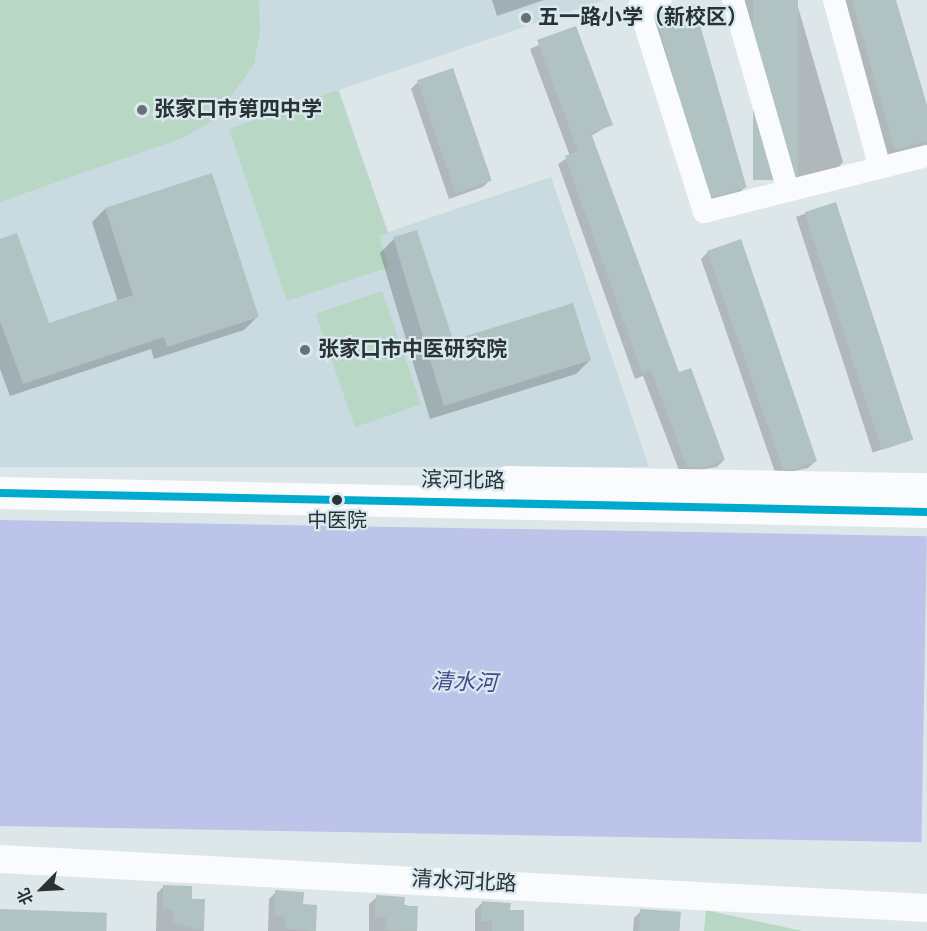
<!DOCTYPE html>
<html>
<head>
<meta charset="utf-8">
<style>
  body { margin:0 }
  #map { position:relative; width:927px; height:931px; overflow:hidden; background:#dde7ea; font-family:Spectral,"Noto Sans SC",serif }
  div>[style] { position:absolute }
  .built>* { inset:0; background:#c9dbe0 }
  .green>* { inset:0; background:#b8d8c5; transform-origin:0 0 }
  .water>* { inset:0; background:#bcc4e9; transform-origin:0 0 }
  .shadow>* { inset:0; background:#0003; transform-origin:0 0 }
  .building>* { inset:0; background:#b0c3c2; transform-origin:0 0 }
  .minor>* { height:22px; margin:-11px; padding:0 11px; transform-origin:11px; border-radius:11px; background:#fafbfc }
  .tertiary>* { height:28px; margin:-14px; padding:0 14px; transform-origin:14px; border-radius:14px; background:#fafbfc }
  .secondary>* { height:32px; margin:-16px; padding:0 16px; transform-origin:16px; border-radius:16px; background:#fafbfc }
  .bus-1>* { height:8px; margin:-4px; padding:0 4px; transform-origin:4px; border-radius:4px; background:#00a9ce }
  .dots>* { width:16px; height:16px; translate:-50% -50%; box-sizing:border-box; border:3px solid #d8eaef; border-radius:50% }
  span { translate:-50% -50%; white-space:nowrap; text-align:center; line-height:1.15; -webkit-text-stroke:4.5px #d8eaef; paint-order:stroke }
  .bus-label { font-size:20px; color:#2b3234 }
  .poi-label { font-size:21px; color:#2b3234; font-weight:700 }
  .left { translate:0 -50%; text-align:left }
  .street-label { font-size:21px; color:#2b3234 }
  .water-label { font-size:22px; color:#474b8b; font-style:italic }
  .north { position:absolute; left:12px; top:859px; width:60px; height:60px; -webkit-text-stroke:4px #d8eaef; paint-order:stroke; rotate:246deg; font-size:16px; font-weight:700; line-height:24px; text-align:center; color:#2b3234 }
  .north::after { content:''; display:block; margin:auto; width:21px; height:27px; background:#2b3234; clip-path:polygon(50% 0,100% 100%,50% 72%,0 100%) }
</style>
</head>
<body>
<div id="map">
  <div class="built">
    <i style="clip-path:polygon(0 0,604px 0,339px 90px,388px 232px,551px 177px,649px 467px,0 467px)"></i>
  </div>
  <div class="green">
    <i style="clip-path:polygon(0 0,259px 0,260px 33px,254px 64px,214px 120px,185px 137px,0 202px)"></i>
    <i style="clip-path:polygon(338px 90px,388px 233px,379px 236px,389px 267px,287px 301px,229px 129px)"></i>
    <i style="left:382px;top:291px;width:120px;height:70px;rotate:71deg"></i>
    <i style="clip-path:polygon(706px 910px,802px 931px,704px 931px)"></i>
  </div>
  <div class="water">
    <i style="left:0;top:520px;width:927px;height:306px;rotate:1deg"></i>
  </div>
  <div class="shadow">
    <i style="clip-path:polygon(492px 0,544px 0,497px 16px)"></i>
    <i style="clip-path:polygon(741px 0,796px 0,843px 162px,834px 172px,794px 182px)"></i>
    <i style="clip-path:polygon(839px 0,895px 0,927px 110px,927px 146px,886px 159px)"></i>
    <i style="clip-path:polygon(657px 17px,745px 187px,736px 197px,703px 205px,647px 27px)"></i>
    <i style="clip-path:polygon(575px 28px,611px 124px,591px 136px,678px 374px,724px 460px,717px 467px,680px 473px,643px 376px,635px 379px,558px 164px,570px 156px,530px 49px)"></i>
    <i style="clip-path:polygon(418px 82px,490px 180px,483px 187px,449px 199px,411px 89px)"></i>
    <i style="left:835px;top:204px;width:248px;height:41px;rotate:72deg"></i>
    <i style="clip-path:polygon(105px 209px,257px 317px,244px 330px,154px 359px,151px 349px,10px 396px,0 369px,0 240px,48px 324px,118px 302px,92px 222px)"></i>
    <i style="clip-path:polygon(394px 239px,452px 342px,590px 360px,576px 374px,430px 419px,380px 253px)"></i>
    <i style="clip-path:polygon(708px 252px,816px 461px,808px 468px,776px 475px,701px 259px)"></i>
    <i style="clip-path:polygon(164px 886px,190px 900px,204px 901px,203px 931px,156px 931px,157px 893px)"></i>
    <i style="clip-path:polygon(276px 892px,302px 906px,316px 906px,315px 931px,268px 931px,269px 899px)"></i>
    <i style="clip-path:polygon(377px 897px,417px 908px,416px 931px,369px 931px,369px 904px)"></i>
    <i style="clip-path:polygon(482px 903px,509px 911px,522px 931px,475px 931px,475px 910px)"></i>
    <i style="clip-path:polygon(641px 911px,679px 931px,633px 931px,634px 918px)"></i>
  </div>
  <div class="building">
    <i style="left:753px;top:0;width:45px;height:180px"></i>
    <i style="clip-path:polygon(852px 0,896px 0,927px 105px,927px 141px,895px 150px)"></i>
    <i style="left:694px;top:4px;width:191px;height:40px;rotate:74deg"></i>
    <i style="clip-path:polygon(576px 26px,613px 125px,591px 133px,679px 372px,691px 368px,725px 460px,706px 467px,687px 467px,651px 370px,642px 373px,565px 156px,578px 151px,537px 40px)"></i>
    <i style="left:453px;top:68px;width:119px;height:38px;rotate:71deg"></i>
    <i style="clip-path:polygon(212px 173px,259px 317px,167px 347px,164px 337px,23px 384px,0 321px,0 239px,17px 233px,49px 323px,133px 295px,105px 208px)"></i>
    <i style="left:836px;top:202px;width:250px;height:33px;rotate:72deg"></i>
    <i style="clip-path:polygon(417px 230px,453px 340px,573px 303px,591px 360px,444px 406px,393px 237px)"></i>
    <i style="clip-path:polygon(741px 239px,817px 461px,795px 469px,783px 469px,707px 251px)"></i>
    <i style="clip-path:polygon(163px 885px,192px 886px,192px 899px,205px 899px,204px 931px,173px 923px,173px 910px,163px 909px)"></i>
    <i style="clip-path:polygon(275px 890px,304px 892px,303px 904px,317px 905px,316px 931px,285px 929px,285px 916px,274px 915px)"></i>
    <i style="clip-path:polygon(376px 895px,405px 897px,404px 906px,418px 906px,417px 931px,386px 930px,386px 917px,375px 917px)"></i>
    <i style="clip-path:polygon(482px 901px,511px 903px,510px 910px,524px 910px,524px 931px,492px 931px,492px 921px,481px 921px)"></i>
    <i style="left:0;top:909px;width:107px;height:22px;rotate:2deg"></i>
    <i style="left:640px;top:909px;width:41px;height:22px;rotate:4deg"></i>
  </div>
  <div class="minor">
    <i style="left:661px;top:0;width:23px;rotate:162deg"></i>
    <i style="left:639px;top:7px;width:215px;rotate:72.4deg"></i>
    <i style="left:704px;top:212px;width:230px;rotate:-14.1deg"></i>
    <i style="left:733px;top:0;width:199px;rotate:73.9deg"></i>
    <i style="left:834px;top:0;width:174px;rotate:74.7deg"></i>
  </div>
  <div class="tertiary">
    <i style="left:0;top:859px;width:928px;rotate:3.03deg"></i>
  </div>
  <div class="secondary">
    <i style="left:508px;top:482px;width:419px;rotate:1deg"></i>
    <i style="left:0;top:493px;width:927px;rotate:1.17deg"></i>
  </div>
  <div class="bus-1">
    <i style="left:0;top:493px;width:927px;rotate:1.17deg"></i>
  </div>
  <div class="dots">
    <i style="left:526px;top:18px;background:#697174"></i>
    <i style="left:142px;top:110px;background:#697174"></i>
    <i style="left:305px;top:350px;background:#697174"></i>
    <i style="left:337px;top:500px;background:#2b3234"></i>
  </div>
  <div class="bus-label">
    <span style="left:337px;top:521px">中医院</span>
  </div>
  <div class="poi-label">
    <span class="left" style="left:538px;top:18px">五一路小学（新校区）</span>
    <span class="left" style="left:154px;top:110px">张家口市第四中学</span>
    <span class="left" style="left:318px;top:350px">张家口市中医研究院</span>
  </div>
  <div class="street-label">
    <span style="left:463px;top:481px;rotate:1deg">滨河北路</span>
    <span style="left:464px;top:882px;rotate:3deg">清水河北路</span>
  </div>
  <div class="water-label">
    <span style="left:464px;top:683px;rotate:2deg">清水河</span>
  </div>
  <div class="north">北</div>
</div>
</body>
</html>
